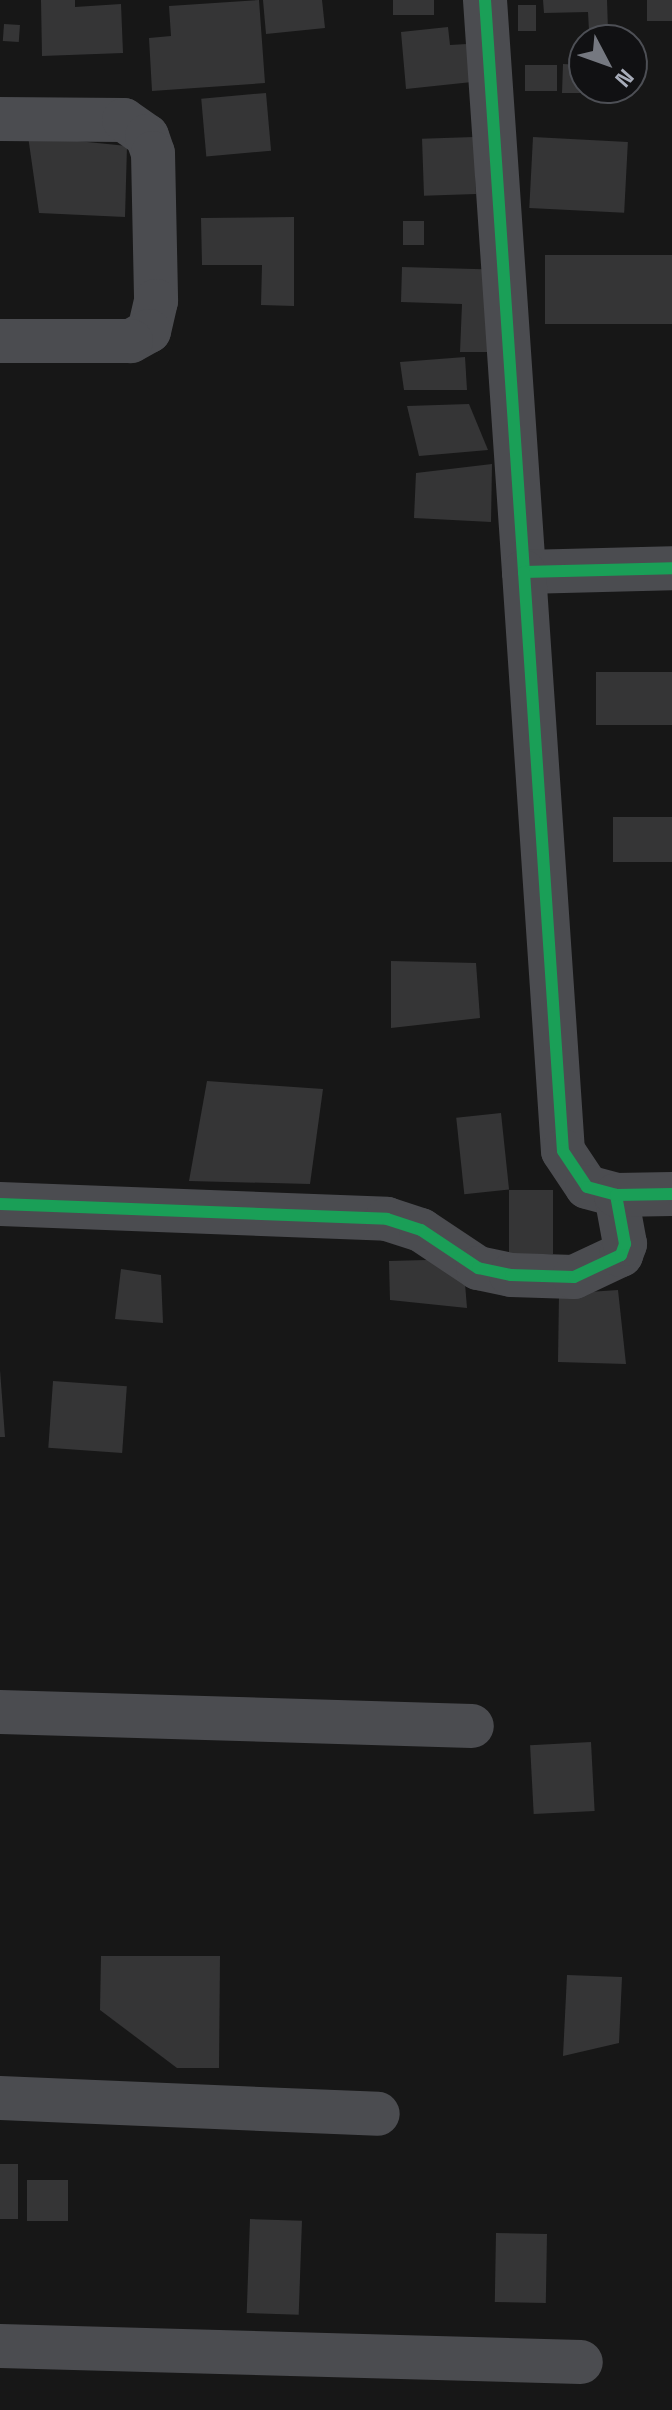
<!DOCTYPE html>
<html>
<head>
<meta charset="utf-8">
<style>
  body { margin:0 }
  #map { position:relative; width:672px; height:2410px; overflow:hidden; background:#171717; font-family:"Space Grotesk",sans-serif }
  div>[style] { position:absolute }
  .building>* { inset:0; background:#353536; transform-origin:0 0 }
  .street>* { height:44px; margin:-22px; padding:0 22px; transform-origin:22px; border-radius:22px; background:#4b4c50 }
  .cycleway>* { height:12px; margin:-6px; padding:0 6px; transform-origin:6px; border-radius:6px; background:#1a9f57 }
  span { translate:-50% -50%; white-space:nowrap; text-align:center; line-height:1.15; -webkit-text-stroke:6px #111113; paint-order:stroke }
  .north { position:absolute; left:568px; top:24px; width:80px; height:80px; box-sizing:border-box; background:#111113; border:2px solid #4d4f55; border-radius:50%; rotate:131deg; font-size:22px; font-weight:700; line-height:32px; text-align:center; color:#a7acb9 }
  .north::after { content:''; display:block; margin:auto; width:28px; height:36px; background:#757880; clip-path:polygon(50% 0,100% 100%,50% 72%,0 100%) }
</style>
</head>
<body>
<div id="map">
  <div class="building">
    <i style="clip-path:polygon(41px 0,75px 0,75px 7px,121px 4px,123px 53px,42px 56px)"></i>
    <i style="clip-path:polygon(259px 0,265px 83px,152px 91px,149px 38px,171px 36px,169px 6px)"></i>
    <i style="clip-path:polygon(263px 0,322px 0,325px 28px,266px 34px)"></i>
    <i style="left:393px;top:0;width:41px;height:15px"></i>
    <i style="clip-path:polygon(543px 0,607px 0,608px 30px,589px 31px,588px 12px,544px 13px)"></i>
    <i style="left:647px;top:0;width:25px;height:21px"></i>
    <i style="left:536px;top:5px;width:26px;height:18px;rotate:90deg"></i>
    <i style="left:4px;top:24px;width:16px;height:17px;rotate:4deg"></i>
    <i style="clip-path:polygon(448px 27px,450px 45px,467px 44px,472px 82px,406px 89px,401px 32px)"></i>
    <i style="clip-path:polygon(563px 64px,584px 65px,584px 88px,615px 88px,615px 93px,562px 93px)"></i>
    <i style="left:525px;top:65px;width:32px;height:26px"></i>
    <i style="left:266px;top:93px;width:58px;height:65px;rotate:85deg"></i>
    <i style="clip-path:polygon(28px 136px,127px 146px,125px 217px,39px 213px)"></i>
    <i style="left:474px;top:137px;width:57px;height:52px;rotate:88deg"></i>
    <i style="left:533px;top:137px;width:95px;height:71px;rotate:3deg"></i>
    <i style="clip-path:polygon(294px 217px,294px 306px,261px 305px,262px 265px,202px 265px,201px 218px)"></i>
    <i style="left:403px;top:221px;width:21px;height:24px"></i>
    <i style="left:545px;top:255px;width:127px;height:69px"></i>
    <i style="clip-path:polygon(402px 267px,510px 270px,508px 352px,460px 352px,462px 304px,401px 302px)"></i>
    <i style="clip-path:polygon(465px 357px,467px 390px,404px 390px,400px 362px)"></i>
    <i style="clip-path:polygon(469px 404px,488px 450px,419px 456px,407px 406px)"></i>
    <i style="clip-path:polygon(492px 464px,491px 522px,414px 518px,416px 473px)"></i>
    <i style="left:672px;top:672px;width:53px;height:76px;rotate:90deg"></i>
    <i style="left:672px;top:817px;width:45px;height:59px;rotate:90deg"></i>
    <i style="clip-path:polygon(391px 961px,476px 963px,480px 1018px,391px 1028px)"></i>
    <i style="clip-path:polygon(207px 1081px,323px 1089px,310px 1184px,189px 1181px)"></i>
    <i style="left:501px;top:1113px;width:77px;height:45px;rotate:84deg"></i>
    <i style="left:509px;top:1190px;width:44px;height:64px"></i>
    <i style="clip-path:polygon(463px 1259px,467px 1308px,390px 1300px,389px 1261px)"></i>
    <i style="clip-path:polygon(121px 1269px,161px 1275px,163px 1323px,115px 1319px)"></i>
    <i style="clip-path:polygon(618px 1290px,626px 1364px,558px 1362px,559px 1294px)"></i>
    <i style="clip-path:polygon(0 1370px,5px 1437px,0 1437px)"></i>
    <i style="left:53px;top:1381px;width:74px;height:67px;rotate:4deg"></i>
    <i style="left:591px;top:1742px;width:69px;height:61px;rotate:87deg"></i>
    <i style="clip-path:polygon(101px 1956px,220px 1956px,219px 2068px,177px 2068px,100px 2010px)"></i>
    <i style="clip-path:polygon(567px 1975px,622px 1977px,619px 2043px,563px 2056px)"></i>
    <i style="left:0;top:2164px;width:18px;height:55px"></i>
    <i style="left:68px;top:2180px;width:41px;height:41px;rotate:90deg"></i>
    <i style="left:250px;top:2219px;width:52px;height:94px;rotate:2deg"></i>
    <i style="left:496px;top:2233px;width:51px;height:69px;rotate:1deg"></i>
  </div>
  <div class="street">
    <i style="left:485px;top:0;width:573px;rotate:86.1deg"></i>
    <i style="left:524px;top:572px;width:148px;rotate:-1.5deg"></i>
    <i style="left:0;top:119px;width:124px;rotate:0.5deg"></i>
    <i style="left:124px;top:120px;width:28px;rotate:35deg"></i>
    <i style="left:147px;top:136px;width:18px;rotate:71deg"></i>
    <i style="left:153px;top:153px;width:148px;rotate:88.8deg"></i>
    <i style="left:156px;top:301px;width:31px;rotate:103deg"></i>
    <i style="left:149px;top:331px;width:21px;rotate:151deg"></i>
    <i style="left:131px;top:341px;width:131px;rotate:180deg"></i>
    <i style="left:524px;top:572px;width:580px;rotate:86.15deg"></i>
    <i style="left:563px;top:1151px;width:43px;rotate:56.3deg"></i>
    <i style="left:587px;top:1187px;width:30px;rotate:15deg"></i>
    <i style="left:0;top:1204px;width:387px;rotate:2.2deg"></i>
    <i style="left:387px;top:1219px;width:36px;rotate:18deg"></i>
    <i style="left:421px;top:1230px;width:69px;rotate:33.7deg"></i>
    <i style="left:478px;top:1268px;width:34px;rotate:12deg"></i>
    <i style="left:511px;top:1275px;width:63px;rotate:1.8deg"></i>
    <i style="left:574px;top:1277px;width:52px;rotate:-25.1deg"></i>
    <i style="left:621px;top:1255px;width:12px;rotate:-70deg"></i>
    <i style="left:625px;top:1244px;width:50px;rotate:-100.4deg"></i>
    <i style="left:616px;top:1195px;width:56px;rotate:-1deg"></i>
    <i style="left:0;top:1712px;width:472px;rotate:1.7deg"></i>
    <i style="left:0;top:2098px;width:378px;rotate:2.4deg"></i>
    <i style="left:0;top:2346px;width:581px;rotate:1.58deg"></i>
  </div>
  <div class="cycleway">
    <i style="left:485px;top:0;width:573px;rotate:86.1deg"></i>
    <i style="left:524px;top:572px;width:148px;rotate:-1.5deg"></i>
    <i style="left:524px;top:572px;width:580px;rotate:86.15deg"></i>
    <i style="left:563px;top:1151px;width:43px;rotate:56.3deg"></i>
    <i style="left:587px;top:1187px;width:30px;rotate:15deg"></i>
    <i style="left:0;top:1204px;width:387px;rotate:2.2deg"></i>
    <i style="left:387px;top:1219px;width:36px;rotate:18deg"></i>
    <i style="left:421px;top:1230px;width:69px;rotate:33.7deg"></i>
    <i style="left:478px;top:1268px;width:34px;rotate:12deg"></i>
    <i style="left:511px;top:1275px;width:63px;rotate:1.8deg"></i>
    <i style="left:574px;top:1277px;width:52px;rotate:-25.1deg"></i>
    <i style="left:621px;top:1255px;width:12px;rotate:-70deg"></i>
    <i style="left:625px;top:1244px;width:50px;rotate:-100.4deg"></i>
    <i style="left:616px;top:1195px;width:56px;rotate:-1deg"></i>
  </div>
  <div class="north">N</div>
</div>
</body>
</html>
